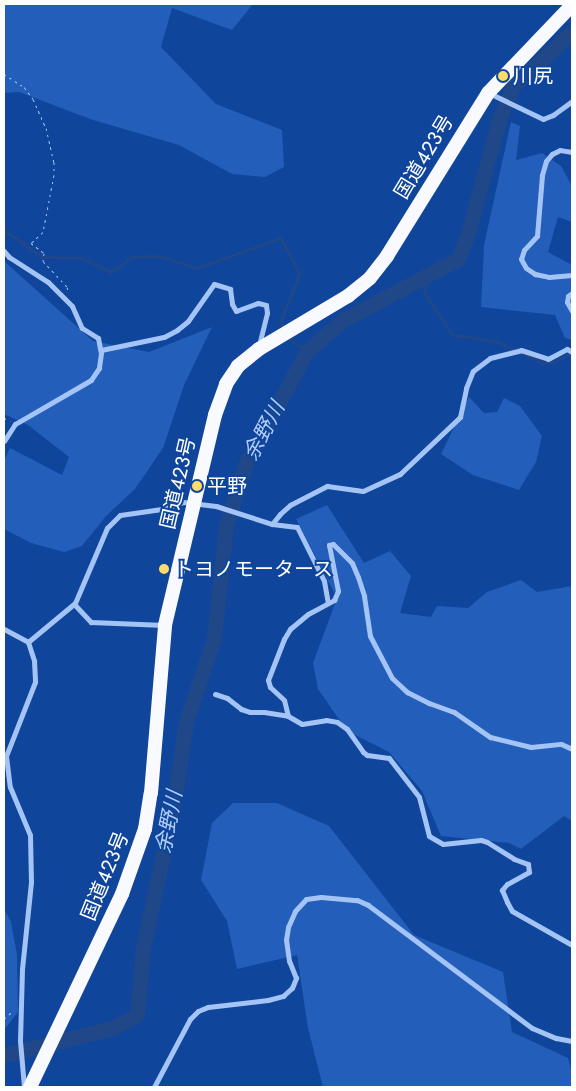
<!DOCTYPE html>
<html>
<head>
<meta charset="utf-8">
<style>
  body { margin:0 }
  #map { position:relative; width:576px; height:1091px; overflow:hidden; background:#10459c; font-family:Jost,"Noto Sans JP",sans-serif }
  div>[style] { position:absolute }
  .green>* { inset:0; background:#225eba }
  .stream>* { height:2.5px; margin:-1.25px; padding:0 1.25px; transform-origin:1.25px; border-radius:1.25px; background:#204889 }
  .river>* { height:15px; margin:-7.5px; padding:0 7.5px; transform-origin:7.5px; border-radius:7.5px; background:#204889 }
  .path>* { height:1px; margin-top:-0.5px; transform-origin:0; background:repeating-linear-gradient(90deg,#a4c4f5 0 2.5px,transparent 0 6.5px) }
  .minor>* { height:5px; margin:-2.5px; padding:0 2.5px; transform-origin:2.5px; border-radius:2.5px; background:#a4c4f5 }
  .trunk>* { height:14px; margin:-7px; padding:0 7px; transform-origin:7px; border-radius:7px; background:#f8faff }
  .dots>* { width:14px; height:14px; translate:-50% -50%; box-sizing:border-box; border:2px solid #10459c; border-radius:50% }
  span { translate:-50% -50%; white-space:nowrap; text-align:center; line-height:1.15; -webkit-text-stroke:4px #10459c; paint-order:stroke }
  .poi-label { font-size:20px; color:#fff }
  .left { translate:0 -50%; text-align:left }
  .street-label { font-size:20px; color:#fff }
  .water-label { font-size:21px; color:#b0cefb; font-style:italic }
  .frame { position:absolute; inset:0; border:5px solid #fff; pointer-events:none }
</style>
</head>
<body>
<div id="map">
  <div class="green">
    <i style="clip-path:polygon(4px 4px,253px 4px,232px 30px,172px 8px,161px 47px,216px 104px,282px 130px,284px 167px,265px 177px,232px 174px,179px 145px,93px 120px,19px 92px,4px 93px)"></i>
    <i style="clip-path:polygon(511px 122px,520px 126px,516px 160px,542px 153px,561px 166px,572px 186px,572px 222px,558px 217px,548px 252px,572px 265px,572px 340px,565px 338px,555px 315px,481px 307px,484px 245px)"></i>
    <i style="clip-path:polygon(4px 261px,93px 341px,149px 352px,212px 327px,184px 385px,163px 448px,135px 489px,106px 516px,82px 546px,64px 552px,31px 543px,4px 529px,4px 461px,10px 448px,62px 475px,69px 457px,28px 425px,4px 414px)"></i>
    <i style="clip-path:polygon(469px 397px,484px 413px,497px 412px,504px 398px,520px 406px,542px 436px,536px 462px,519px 490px,473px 475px,441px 454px)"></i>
    <i style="clip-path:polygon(327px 505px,364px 563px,390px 551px,411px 576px,400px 613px,431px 617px,437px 606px,468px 608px,487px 592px,521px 580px,537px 592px,572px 586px,572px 821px,564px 816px,521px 849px,509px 843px,441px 836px,422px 791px,389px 752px,347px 731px,318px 689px,313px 663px,337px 598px,296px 519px)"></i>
    <i style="clip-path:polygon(233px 803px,277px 803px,329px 826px,414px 935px,503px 972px,512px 1032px,568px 1058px,572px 1073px,572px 1087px,323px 1087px,308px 1028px,297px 955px,237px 969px,227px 921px,201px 880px,212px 823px)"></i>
    <i style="clip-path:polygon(4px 909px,11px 922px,17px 955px,18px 1012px,4px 1030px)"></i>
  </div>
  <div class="stream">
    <i style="left:4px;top:230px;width:47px;rotate:34.7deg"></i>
    <i style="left:43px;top:257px;width:39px;rotate:1deg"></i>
    <i style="left:82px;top:258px;width:32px;rotate:26deg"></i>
    <i style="left:111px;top:272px;width:26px;rotate:-36deg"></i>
    <i style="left:132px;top:257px;width:28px;rotate:-2deg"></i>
    <i style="left:160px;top:256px;width:39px;rotate:18deg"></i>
    <i style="left:197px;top:268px;width:89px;rotate:-19.7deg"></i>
    <i style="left:281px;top:238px;width:40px;rotate:62deg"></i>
    <i style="left:300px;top:273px;width:53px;rotate:111.2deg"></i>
    <i style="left:281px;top:322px;width:8px;rotate:60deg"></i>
    <i style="left:428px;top:276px;width:17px;rotate:100deg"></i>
    <i style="left:425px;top:293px;width:50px;rotate:56.3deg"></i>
    <i style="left:453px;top:335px;width:43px;rotate:7.9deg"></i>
    <i style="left:496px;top:341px;width:51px;rotate:25.6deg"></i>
    <i style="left:542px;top:363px;width:13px;rotate:-4deg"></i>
    <i style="left:555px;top:362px;width:18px;rotate:-29deg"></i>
    <i style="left:289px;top:336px;width:6px;rotate:59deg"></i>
    <i style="left:292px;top:341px;width:18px;rotate:34deg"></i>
  </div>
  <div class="river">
    <i style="left:4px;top:1055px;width:111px;rotate:-14deg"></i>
    <i style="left:112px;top:1028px;width:28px;rotate:-27deg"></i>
    <i style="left:137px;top:1015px;width:67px;rotate:-84.9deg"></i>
    <i style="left:143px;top:948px;width:148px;rotate:-77.9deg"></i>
    <i style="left:174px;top:803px;width:82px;rotate:-81.6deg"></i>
    <i style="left:186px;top:722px;width:89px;rotate:-71.6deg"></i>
    <i style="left:214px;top:638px;width:114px;rotate:-83.9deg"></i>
    <i style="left:226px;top:525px;width:63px;rotate:-72.4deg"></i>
    <i style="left:245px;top:465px;width:130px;rotate:-61.5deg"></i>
    <i style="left:307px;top:351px;width:48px;rotate:-40.7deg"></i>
    <i style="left:343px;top:320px;width:130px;rotate:-27.9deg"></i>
    <i style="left:458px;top:259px;width:28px;rotate:-69deg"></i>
    <i style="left:468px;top:233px;width:121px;rotate:-74.7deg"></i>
    <i style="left:500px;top:116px;width:34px;rotate:-66deg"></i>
    <i style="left:514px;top:85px;width:79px;rotate:-42.4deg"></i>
  </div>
  <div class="path">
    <i style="left:4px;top:74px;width:24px;rotate:33deg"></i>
    <i style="left:24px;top:87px;width:15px;rotate:53deg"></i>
    <i style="left:33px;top:99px;width:32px;rotate:66deg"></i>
    <i style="left:46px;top:128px;width:35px;rotate:77deg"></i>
    <i style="left:54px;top:162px;width:13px;rotate:90deg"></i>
    <i style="left:54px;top:175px;width:58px;rotate:100.9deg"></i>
    <i style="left:43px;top:232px;width:16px;rotate:137deg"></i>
    <i style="left:31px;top:243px;width:16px;rotate:38deg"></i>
    <i style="left:44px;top:253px;width:8px;rotate:97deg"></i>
    <i style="left:43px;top:261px;width:35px;rotate:47deg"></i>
    <i style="left:67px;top:287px;width:4px;rotate:76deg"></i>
    <i style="left:4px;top:418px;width:7px;rotate:27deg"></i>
    <i style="left:4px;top:1019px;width:12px;rotate:-42deg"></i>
  </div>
  <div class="minor">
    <i style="left:489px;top:93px;width:60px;rotate:25.7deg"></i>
    <i style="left:543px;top:119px;width:11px;rotate:-22deg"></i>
    <i style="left:553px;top:115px;width:24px;rotate:-36deg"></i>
    <i style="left:572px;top:152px;width:12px;rotate:-171deg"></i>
    <i style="left:560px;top:150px;width:9px;rotate:153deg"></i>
    <i style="left:552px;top:154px;width:9px;rotate:131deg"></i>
    <i style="left:546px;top:161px;width:15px;rotate:106deg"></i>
    <i style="left:542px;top:175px;width:61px;rotate:94.7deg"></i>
    <i style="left:537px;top:236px;width:19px;rotate:133deg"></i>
    <i style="left:524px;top:250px;width:9px;rotate:108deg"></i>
    <i style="left:521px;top:259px;width:10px;rotate:61deg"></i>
    <i style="left:526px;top:268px;width:11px;rotate:34deg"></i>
    <i style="left:535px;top:274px;width:14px;rotate:12deg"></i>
    <i style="left:549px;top:277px;width:23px;rotate:-5deg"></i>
    <i style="left:4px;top:251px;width:8px;rotate:50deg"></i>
    <i style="left:9px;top:257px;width:46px;rotate:32.7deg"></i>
    <i style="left:48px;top:282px;width:34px;rotate:45deg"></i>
    <i style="left:72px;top:306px;width:24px;rotate:66deg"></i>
    <i style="left:82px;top:328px;width:19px;rotate:32deg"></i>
    <i style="left:98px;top:338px;width:15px;rotate:79deg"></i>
    <i style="left:101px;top:353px;width:15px;rotate:98deg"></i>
    <i style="left:99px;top:368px;width:14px;rotate:124deg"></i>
    <i style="left:91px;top:380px;width:88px;rotate:149.9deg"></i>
    <i style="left:15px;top:424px;width:20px;rotate:123deg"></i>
    <i style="left:572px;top:293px;width:5px;rotate:143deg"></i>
    <i style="left:568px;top:296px;width:6px;rotate:99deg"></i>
    <i style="left:567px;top:302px;width:10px;rotate:61deg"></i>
    <i style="left:101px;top:350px;width:64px;rotate:-11.7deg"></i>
    <i style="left:164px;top:337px;width:15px;rotate:-28deg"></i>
    <i style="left:177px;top:330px;width:14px;rotate:-39deg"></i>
    <i style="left:188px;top:321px;width:45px;rotate:-54.9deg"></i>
    <i style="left:214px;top:284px;width:17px;rotate:17deg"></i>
    <i style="left:230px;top:289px;width:15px;rotate:82deg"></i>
    <i style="left:232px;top:304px;width:8px;rotate:60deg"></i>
    <i style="left:236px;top:311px;width:23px;rotate:-20deg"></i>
    <i style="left:258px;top:303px;width:8px;rotate:14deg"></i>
    <i style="left:266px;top:305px;width:8px;rotate:83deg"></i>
    <i style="left:267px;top:313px;width:34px;rotate:104deg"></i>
    <i style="left:272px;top:524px;width:13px;rotate:-51deg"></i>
    <i style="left:280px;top:514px;width:13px;rotate:-42deg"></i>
    <i style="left:290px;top:505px;width:42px;rotate:-27.2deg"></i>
    <i style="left:327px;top:486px;width:36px;rotate:8deg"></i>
    <i style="left:363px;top:491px;width:41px;rotate:-24.7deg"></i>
    <i style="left:400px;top:474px;width:83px;rotate:-43.5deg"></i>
    <i style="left:460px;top:417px;width:30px;rotate:-78deg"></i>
    <i style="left:466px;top:388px;width:18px;rotate:-68deg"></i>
    <i style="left:473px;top:371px;width:21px;rotate:-37deg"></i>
    <i style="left:490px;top:358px;width:32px;rotate:-14deg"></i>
    <i style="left:521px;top:350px;width:28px;rotate:18deg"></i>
    <i style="left:548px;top:359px;width:21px;rotate:-28deg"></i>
    <i style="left:567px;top:349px;width:6px;rotate:31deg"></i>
    <i style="left:74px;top:604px;width:25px;rotate:47deg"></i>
    <i style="left:91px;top:622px;width:73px;rotate:2.4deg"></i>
    <i style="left:4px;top:629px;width:27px;rotate:28deg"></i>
    <i style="left:28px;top:642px;width:20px;rotate:72deg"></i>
    <i style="left:34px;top:661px;width:21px;rotate:87deg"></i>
    <i style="left:35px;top:682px;width:79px;rotate:111.4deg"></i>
    <i style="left:6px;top:756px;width:31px;rotate:83deg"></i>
    <i style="left:10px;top:787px;width:52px;rotate:67.4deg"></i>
    <i style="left:30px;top:835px;width:47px;rotate:88.8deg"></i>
    <i style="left:31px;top:882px;width:87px;rotate:95.9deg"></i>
    <i style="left:22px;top:969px;width:72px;rotate:91.6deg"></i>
    <i style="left:20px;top:1041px;width:46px;rotate:85deg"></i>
    <i style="left:28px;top:642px;width:61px;rotate:-39.7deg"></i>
    <i style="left:75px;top:603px;width:82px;rotate:-66.9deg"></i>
    <i style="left:107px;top:528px;width:18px;rotate:-45deg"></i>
    <i style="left:120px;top:515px;width:42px;rotate:-8.1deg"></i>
    <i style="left:162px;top:509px;width:22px;rotate:-18deg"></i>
    <i style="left:183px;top:502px;width:33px;rotate:7deg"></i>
    <i style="left:216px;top:506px;width:59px;rotate:17.8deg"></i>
    <i style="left:272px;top:524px;width:25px;rotate:7deg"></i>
    <i style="left:297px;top:527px;width:60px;rotate:63.4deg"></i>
    <i style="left:324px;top:581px;width:22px;rotate:80deg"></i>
    <i style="left:215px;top:694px;width:13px;rotate:18deg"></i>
    <i style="left:227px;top:698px;width:18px;rotate:38deg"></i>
    <i style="left:241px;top:709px;width:9px;rotate:18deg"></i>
    <i style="left:250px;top:712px;width:14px"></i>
    <i style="left:264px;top:712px;width:24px;rotate:9deg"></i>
    <i style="left:288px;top:716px;width:16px;rotate:30deg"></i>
    <i style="left:302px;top:724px;width:24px;rotate:-9deg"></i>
    <i style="left:326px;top:720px;width:11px;rotate:10deg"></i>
    <i style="left:337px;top:722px;width:12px;rotate:35deg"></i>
    <i style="left:347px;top:729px;width:28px;rotate:55deg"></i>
    <i style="left:363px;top:752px;width:5px;rotate:37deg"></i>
    <i style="left:367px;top:755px;width:22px;rotate:8deg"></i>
    <i style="left:389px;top:758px;width:49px;rotate:52.4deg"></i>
    <i style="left:419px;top:797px;width:40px;rotate:75.6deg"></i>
    <i style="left:429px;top:836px;width:16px;rotate:30deg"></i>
    <i style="left:443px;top:844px;width:38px;rotate:-6deg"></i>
    <i style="left:481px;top:840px;width:6px;rotate:18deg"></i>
    <i style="left:487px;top:842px;width:32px;rotate:32deg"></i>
    <i style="left:514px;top:859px;width:15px;rotate:20deg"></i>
    <i style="left:528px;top:864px;width:8px;rotate:83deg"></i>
    <i style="left:529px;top:872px;width:25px;rotate:151deg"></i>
    <i style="left:507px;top:884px;width:8px;rotate:130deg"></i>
    <i style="left:502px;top:890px;width:13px;rotate:67deg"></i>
    <i style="left:507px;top:902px;width:10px;rotate:61deg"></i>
    <i style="left:512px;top:911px;width:69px;rotate:29.5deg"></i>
    <i style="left:288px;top:716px;width:16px;rotate:-104deg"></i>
    <i style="left:284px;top:700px;width:19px;rotate:-137deg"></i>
    <i style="left:270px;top:687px;width:7px;rotate:-106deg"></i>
    <i style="left:268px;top:680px;width:44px;rotate:-68.7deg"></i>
    <i style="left:284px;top:639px;width:12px;rotate:-59deg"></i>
    <i style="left:290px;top:629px;width:23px;rotate:-40deg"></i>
    <i style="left:308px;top:614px;width:30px;rotate:-28deg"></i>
    <i style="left:334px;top:600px;width:10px;rotate:-66deg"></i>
    <i style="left:338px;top:591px;width:47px;rotate:-101.1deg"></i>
    <i style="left:329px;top:545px;width:4px;rotate:-14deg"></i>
    <i style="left:333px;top:544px;width:27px;rotate:45deg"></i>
    <i style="left:352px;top:563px;width:15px;rotate:67deg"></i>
    <i style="left:358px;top:577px;width:20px;rotate:72deg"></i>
    <i style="left:364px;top:596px;width:40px;rotate:81.5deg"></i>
    <i style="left:370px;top:636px;width:47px;rotate:62.4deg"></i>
    <i style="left:392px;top:678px;width:21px;rotate:43deg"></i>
    <i style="left:407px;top:692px;width:25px;rotate:27deg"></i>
    <i style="left:429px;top:703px;width:27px;rotate:20deg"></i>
    <i style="left:454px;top:712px;width:44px;rotate:34.8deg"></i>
    <i style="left:490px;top:737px;width:42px;rotate:13.7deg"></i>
    <i style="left:531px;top:747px;width:30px;rotate:-6deg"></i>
    <i style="left:561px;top:744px;width:12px;rotate:24deg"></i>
    <i style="left:154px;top:1087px;width:77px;rotate:-62.1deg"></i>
    <i style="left:190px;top:1019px;width:11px;rotate:-45deg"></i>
    <i style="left:198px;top:1011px;width:11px;rotate:-22deg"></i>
    <i style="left:208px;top:1007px;width:60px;rotate:-6.7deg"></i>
    <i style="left:268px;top:1000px;width:16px;rotate:-15deg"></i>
    <i style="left:283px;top:996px;width:12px;rotate:-42deg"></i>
    <i style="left:292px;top:988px;width:11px;rotate:-68deg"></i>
    <i style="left:296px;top:978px;width:18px;rotate:-112deg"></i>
    <i style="left:289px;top:961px;width:21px;rotate:-98deg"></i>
    <i style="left:286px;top:940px;width:13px;rotate:-81deg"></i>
    <i style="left:288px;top:927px;width:17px;rotate:-66deg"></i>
    <i style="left:295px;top:911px;width:16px;rotate:-47deg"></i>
    <i style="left:306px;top:899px;width:15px;rotate:-8deg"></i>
    <i style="left:321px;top:897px;width:36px;rotate:5deg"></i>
    <i style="left:357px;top:900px;width:12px;rotate:24deg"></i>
    <i style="left:368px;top:905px;width:205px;rotate:36.9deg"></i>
    <i style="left:532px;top:1028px;width:26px;rotate:23deg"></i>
    <i style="left:556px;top:1038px;width:16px;rotate:11deg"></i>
  </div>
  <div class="trunk">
    <i style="left:30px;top:1087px;width:214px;rotate:-64.5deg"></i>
    <i style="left:122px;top:894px;width:69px;rotate:-70.5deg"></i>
    <i style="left:145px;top:829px;width:36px;rotate:-81deg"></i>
    <i style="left:151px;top:793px;width:169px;rotate:-85.2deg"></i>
    <i style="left:165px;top:625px;width:216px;rotate:-76.6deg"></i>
    <i style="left:215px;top:415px;width:33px;rotate:-70deg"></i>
    <i style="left:226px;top:384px;width:22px;rotate:-56deg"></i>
    <i style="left:238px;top:366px;width:27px;rotate:-39deg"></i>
    <i style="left:259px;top:349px;width:104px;rotate:-30.8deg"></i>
    <i style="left:348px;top:296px;width:28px;rotate:-39deg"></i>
    <i style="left:370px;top:278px;width:28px;rotate:-52deg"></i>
    <i style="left:387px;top:256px;width:192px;rotate:-58.2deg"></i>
    <i style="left:488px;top:93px;width:122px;rotate:-46.3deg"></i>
  </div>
  <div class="dots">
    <i style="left:503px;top:76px;background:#ffdc67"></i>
    <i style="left:197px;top:486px;background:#ffdc67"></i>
    <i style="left:164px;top:569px;background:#ffdc67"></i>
  </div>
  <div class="poi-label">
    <span class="left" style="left:513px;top:76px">川尻</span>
    <span class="left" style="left:207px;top:486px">平野</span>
    <span class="left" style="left:174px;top:569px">トヨノモータース</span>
  </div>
  <div class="street-label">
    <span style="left:424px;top:157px;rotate:-59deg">国道423号</span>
    <span style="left:178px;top:483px;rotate:-77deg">国道423号</span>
    <span style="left:105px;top:876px;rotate:-68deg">国道423号</span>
  </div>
  <div class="water-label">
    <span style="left:264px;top:431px;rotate:-62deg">余野川</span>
    <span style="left:169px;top:822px;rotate:-79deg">余野川</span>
  </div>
  <div class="frame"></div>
</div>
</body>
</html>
